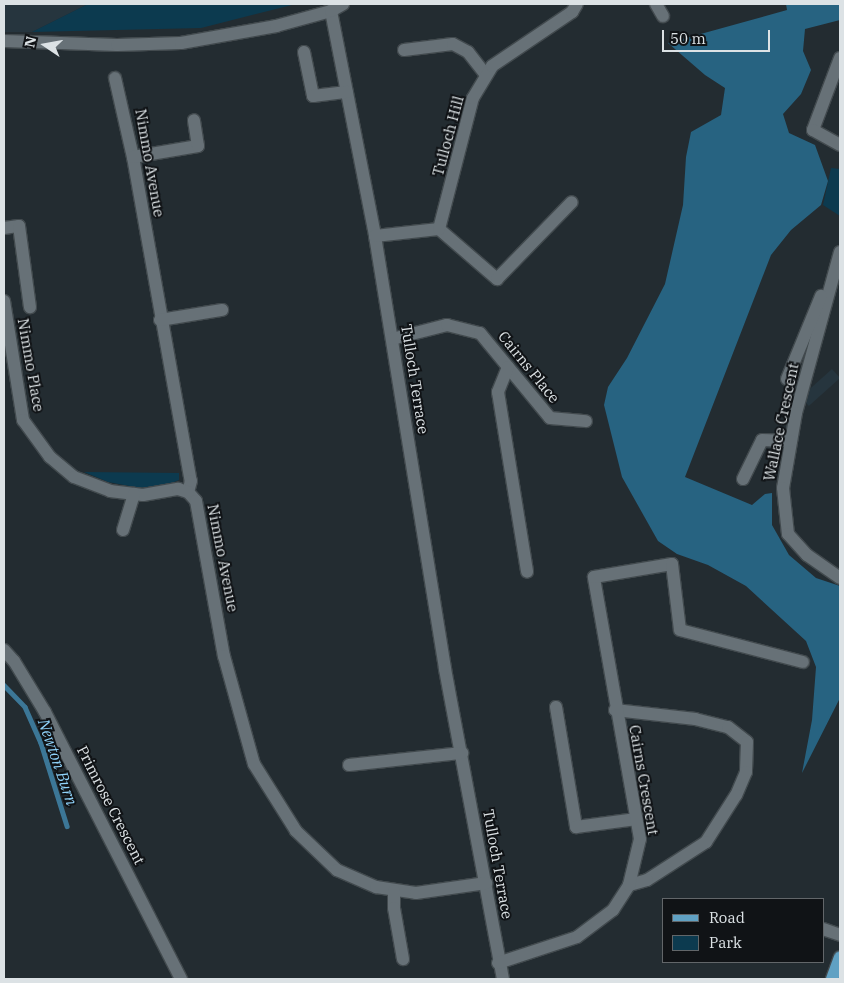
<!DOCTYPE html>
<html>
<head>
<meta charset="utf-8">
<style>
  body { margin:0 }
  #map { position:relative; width:844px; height:983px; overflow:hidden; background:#232c31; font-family:"IBM Plex Serif",serif }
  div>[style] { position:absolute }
  .built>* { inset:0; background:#26353e; transform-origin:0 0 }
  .green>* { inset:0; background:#0c3a4f }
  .forest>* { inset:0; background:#276381 }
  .stream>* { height:4.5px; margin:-2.25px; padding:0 2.25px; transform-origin:2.25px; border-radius:2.25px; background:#3c7797 }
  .roads { filter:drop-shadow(1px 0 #424a4e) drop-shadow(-1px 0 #424a4e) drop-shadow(0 1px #424a4e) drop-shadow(0 -1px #424a4e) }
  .minor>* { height:12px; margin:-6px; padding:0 6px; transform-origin:6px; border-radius:6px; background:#677177 }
  .major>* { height:12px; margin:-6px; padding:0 6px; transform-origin:6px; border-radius:6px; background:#60a1c3 }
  span { translate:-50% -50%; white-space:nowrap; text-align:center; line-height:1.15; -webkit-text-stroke:4px #101316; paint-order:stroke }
  .street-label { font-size:15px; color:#dce2e5 }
  .water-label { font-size:16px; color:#90d3fa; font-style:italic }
  .frame { position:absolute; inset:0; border:5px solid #dce2e5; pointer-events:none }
  .legend { position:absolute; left:662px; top:898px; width:162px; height:65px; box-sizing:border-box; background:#101316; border:1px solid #626669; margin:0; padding:6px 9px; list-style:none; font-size:15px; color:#dce2e5 }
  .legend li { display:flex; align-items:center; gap:10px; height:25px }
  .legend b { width:25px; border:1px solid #626669 }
  .north { position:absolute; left:20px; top:20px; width:50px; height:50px; -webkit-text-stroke:4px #101316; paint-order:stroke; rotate:282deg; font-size:14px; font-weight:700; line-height:20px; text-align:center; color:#dce2e5 }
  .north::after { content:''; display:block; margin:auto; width:18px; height:22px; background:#dce2e5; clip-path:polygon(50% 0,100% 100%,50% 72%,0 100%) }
  .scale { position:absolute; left:662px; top:30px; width:108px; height:22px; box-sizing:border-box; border:2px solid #dce2e5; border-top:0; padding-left:6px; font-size:15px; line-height:18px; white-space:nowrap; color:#dce2e5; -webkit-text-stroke:4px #101316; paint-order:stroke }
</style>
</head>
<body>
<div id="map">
  <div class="built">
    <i style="clip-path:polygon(4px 4px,88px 4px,32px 32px,4px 32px)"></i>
    <i style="left:832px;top:369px;width:12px;height:42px;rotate:48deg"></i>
  </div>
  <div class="green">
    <i style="clip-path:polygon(88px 4px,296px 4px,201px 28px,32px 32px)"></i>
    <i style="clip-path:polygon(831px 168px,840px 169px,840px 216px,823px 205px)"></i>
    <i style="clip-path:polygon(84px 472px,179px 473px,179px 480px,169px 484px,140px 488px,108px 482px)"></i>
  </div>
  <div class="forest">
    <i style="clip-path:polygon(786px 4px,840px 4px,840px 20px,805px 29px,803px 51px,811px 70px,801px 94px,783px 114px,789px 133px,815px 145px,828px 181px,821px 205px,791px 230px,771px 255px,685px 477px,752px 505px,765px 494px,772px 493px,772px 525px,789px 555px,816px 578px,840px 586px,840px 698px,802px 773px,812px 720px,816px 667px,806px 641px,746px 586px,708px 565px,677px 554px,658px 541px,622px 477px,604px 405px,608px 387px,627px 358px,665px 284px,683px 205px,686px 157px,691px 132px,721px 115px,725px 88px,705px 75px,668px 43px,787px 10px)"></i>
  </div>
  <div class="stream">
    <i style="left:4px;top:685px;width:30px;rotate:46deg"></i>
    <i style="left:25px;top:707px;width:39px;rotate:66deg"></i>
    <i style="left:41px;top:743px;width:87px;rotate:72.6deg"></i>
  </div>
  <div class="roads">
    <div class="minor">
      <i style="left:656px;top:4px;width:14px;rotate:60deg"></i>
      <i style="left:331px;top:11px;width:229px;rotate:78.9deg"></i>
      <i style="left:375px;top:236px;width:439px;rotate:80.8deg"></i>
      <i style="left:445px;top:669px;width:315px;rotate:79.4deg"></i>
      <i style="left:4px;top:41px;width:113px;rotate:2deg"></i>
      <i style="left:117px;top:45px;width:64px;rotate:-1.8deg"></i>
      <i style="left:181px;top:43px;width:97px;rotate:-10.1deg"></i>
      <i style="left:276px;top:26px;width:57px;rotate:-15.3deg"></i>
      <i style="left:331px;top:11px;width:14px;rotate:-30deg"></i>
      <i style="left:404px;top:50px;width:49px;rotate:-7deg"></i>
      <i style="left:453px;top:44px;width:17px;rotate:28deg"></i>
      <i style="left:468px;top:52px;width:29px;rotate:52deg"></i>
      <i style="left:304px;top:52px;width:45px;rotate:78.4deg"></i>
      <i style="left:313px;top:96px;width:34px;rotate:-7deg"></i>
      <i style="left:840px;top:58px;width:77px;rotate:110.6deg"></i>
      <i style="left:813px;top:130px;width:31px;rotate:29deg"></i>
      <i style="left:115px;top:78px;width:81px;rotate:77.2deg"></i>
      <i style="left:133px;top:157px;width:329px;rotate:79.9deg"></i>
      <i style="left:191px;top:481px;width:11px;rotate:105deg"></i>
      <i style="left:188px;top:492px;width:12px;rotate:48deg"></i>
      <i style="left:196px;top:501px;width:158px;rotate:79.8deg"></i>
      <i style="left:224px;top:656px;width:112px;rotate:74.5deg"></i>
      <i style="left:254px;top:764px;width:79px;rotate:57.9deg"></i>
      <i style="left:296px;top:831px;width:57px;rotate:43.6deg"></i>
      <i style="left:337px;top:870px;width:43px;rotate:23.6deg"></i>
      <i style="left:376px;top:887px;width:40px;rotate:8.5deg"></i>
      <i style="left:416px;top:893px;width:71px;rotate:-8.1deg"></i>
      <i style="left:133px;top:157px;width:66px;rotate:-9.6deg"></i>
      <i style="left:198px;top:146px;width:26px;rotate:-99deg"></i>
      <i style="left:4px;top:228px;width:15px;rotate:-8deg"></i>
      <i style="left:19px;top:226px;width:82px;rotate:82.3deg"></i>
      <i style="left:439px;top:229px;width:77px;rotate:40.8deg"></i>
      <i style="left:497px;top:279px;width:107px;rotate:-45.8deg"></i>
      <i style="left:375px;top:236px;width:64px;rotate:-6.2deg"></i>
      <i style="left:439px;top:229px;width:135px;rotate:-75.5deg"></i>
      <i style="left:473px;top:98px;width:37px;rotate:-59deg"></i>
      <i style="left:492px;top:66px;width:97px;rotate:-34deg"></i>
      <i style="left:572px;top:12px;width:9px;rotate:-58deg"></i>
      <i style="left:840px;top:252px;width:167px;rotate:105.3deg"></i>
      <i style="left:796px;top:413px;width:76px;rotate:99.8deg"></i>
      <i style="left:783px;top:488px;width:46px;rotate:83.8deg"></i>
      <i style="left:788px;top:534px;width:28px;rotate:48deg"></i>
      <i style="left:807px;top:555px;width:40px;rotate:34.9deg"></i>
      <i style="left:4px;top:301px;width:121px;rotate:80.9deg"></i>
      <i style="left:23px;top:420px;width:46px;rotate:53.9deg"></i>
      <i style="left:50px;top:457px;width:31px;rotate:40deg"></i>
      <i style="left:74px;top:477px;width:39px;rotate:21deg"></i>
      <i style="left:110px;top:491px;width:33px;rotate:7deg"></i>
      <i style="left:143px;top:495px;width:36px;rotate:-10deg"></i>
      <i style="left:178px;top:489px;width:10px;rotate:17deg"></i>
      <i style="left:160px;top:320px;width:63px;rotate:-9.2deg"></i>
      <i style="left:392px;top:339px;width:57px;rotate:-14.3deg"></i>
      <i style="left:447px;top:325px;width:34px;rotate:14deg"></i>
      <i style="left:480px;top:333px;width:110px;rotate:50.5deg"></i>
      <i style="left:550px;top:418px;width:36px;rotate:5deg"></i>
      <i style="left:508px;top:367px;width:27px;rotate:112deg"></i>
      <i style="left:498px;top:392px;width:182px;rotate:80.8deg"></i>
      <i style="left:787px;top:379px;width:90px;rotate:-67.7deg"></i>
      <i style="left:743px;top:479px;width:43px;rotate:-64deg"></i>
      <i style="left:762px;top:440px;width:29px;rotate:2deg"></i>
      <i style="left:123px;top:530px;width:38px;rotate:-73deg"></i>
      <i style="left:4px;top:650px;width:15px;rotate:48deg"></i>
      <i style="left:14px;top:661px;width:60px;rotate:58.7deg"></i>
      <i style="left:45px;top:712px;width:300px;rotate:63deg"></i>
      <i style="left:556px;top:707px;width:122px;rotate:80.5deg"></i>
      <i style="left:576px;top:827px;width:61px;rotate:-7.6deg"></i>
      <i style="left:615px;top:710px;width:81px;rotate:6.4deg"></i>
      <i style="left:695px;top:719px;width:34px;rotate:14deg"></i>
      <i style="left:728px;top:727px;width:24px;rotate:38deg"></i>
      <i style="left:747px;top:742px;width:30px;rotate:92deg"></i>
      <i style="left:746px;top:772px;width:25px;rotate:113deg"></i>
      <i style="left:736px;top:795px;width:56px;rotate:122.6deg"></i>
      <i style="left:706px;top:842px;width:70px;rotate:147.2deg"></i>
      <i style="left:647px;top:880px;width:19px;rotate:164deg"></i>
      <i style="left:349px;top:765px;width:114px;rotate:-6.1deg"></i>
      <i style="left:394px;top:891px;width:17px;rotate:90deg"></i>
      <i style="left:394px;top:908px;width:52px;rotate:80deg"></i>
      <i style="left:823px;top:929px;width:18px;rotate:19deg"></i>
      <i style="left:498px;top:963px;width:83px;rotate:-18.2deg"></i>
      <i style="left:577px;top:937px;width:45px;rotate:-36.9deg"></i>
      <i style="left:613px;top:910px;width:30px;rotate:-57deg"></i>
      <i style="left:629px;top:885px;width:47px;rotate:-76.6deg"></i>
      <i style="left:640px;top:839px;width:266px;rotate:-100deg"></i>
      <i style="left:594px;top:577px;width:79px;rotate:-9.5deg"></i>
      <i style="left:672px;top:564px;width:66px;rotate:83.1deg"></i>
      <i style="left:680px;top:630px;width:127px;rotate:14.6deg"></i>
    </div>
    <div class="major">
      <i style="left:832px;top:979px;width:23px;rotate:-70deg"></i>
    </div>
  </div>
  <div class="street-label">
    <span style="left:448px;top:136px;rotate:-75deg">Tulloch Hill</span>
    <span style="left:150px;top:163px;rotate:80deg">Nimmo Avenue</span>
    <span style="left:31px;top:365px;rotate:80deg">Nimmo Place</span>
    <span style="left:529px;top:367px;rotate:51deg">Cairns Place</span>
    <span style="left:415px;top:379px;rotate:81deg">Tulloch Terrace</span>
    <span style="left:781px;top:422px;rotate:-78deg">Wallace Crescent</span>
    <span style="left:223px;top:558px;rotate:79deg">Nimmo Avenue</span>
    <span style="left:644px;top:780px;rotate:80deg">Cairns Crescent</span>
    <span style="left:111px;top:805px;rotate:63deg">Primrose Crescent</span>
    <span style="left:498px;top:864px;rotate:80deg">Tulloch Terrace</span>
  </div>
  <div class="water-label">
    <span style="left:58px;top:762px;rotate:71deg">Newton Burn</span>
  </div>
  <div class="frame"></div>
  <ul class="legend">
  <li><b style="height:6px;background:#60a1c3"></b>Road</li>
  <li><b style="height:14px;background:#0c3a4f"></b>Park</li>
  </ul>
  <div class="north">N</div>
  <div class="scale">50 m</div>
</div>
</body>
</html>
